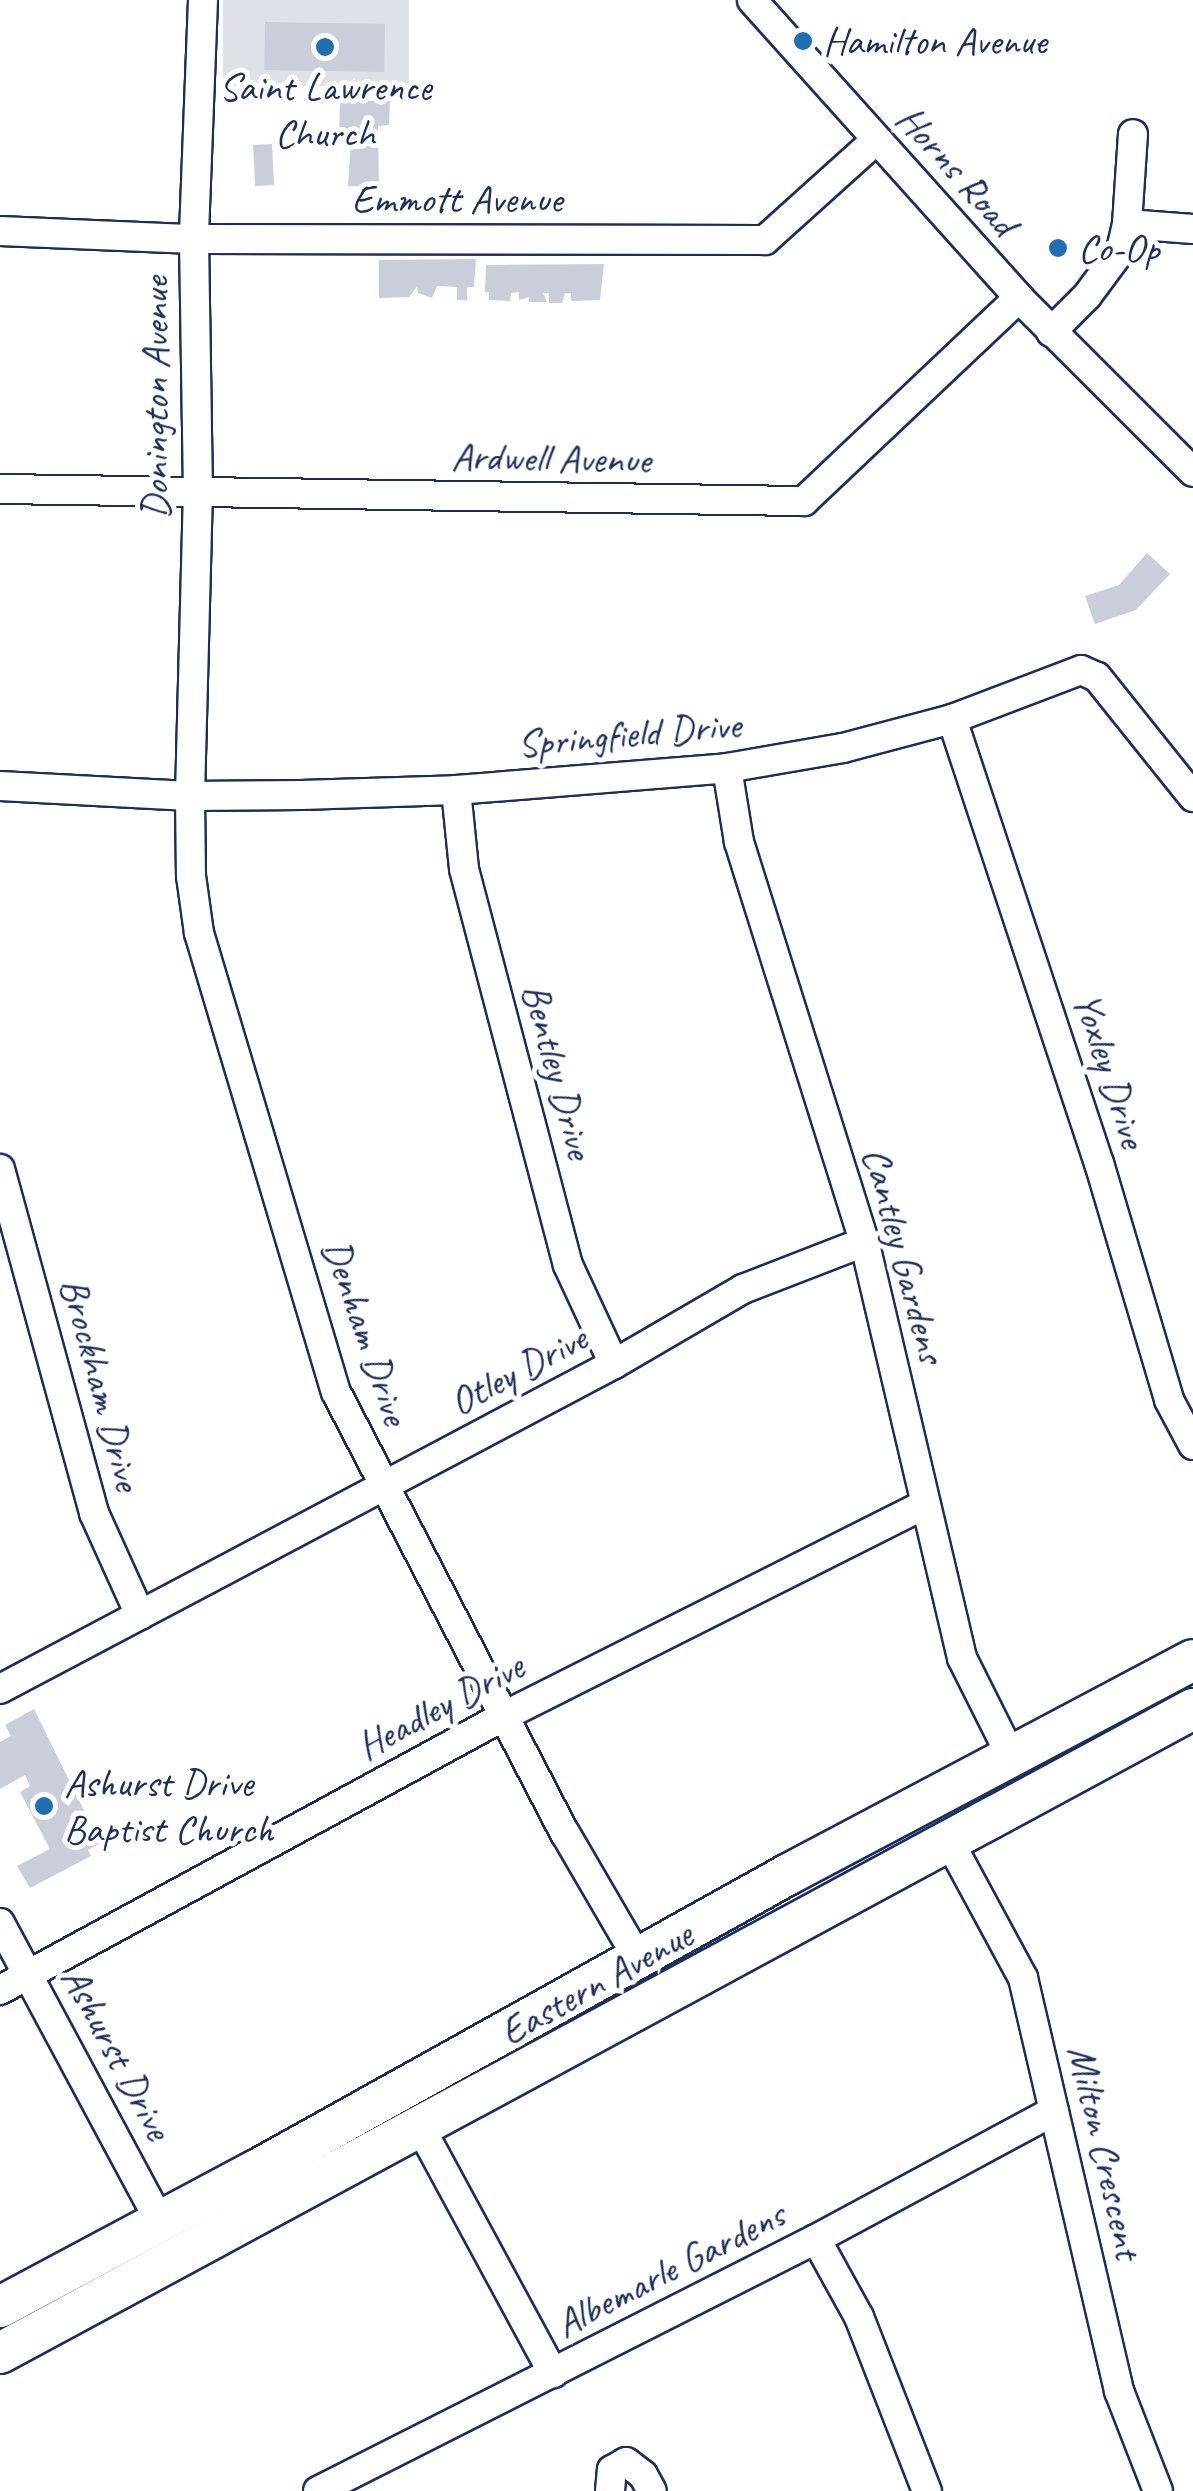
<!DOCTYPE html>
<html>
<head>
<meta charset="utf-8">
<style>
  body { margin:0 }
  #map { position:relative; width:1193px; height:2491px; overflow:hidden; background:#fff; font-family:Caveat,sans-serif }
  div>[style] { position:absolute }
  .green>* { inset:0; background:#dee1e7; transform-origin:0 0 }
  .building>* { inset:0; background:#caceda; transform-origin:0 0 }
  .roads { filter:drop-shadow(2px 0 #1b2f5e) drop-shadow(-2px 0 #1b2f5e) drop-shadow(0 2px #1b2f5e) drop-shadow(0 -2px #1b2f5e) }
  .minor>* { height:28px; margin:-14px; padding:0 14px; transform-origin:14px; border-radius:14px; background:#fff }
  .highway>* { height:40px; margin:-20px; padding:0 20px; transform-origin:20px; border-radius:20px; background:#fff }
  .dots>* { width:28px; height:28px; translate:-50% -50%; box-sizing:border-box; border:5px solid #fff; border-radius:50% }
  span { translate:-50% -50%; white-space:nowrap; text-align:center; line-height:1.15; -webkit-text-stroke:10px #fff; paint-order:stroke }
  .poi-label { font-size:40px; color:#1b2f5e }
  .left { translate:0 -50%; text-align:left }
  .street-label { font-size:40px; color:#1b2f5e }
</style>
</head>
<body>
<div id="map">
  <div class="green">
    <i style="left:223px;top:0;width:186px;height:86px"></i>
  </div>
  <div class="building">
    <i style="left:265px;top:22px;width:120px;height:48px;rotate:1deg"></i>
    <i style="clip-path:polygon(340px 101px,390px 101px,389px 125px,378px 126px,379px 187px,348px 186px,351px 139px,339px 138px)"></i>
    <i style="left:272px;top:144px;width:41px;height:19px;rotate:87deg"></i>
    <i style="clip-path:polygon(476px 259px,474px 287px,467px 287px,467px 300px,457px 300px,457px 287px,437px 286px,432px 298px,418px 293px,417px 287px,409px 297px,379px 298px,379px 260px)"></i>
    <i style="clip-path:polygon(604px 264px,600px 300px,571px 301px,571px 293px,565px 293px,562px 303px,549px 303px,549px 293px,543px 293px,547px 302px,529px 302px,529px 297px,519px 300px,519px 292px,511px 293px,510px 301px,489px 300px,489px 292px,485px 292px,486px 265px)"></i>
    <i style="clip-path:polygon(1147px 553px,1170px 574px,1136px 610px,1095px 624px,1085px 596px,1119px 585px)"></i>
    <i style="clip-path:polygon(34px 1709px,100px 1843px,88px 1850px,91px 1856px,30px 1888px,17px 1866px,50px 1849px,20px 1792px,30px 1786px,25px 1775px,0 1789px,0 1742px,11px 1736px,5px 1725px)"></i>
  </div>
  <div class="roads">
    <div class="minor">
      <i style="left:203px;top:0;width:239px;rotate:92.2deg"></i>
      <i style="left:194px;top:239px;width:251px;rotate:89.1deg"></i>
      <i style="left:198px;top:490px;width:306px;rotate:91.5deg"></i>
      <i style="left:190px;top:796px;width:80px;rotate:89.3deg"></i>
      <i style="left:191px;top:876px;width:58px;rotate:82deg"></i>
      <i style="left:199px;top:933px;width:479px;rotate:73.4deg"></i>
      <i style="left:336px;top:1392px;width:497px;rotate:62.6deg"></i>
      <i style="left:565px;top:1833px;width:147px;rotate:59.8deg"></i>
      <i style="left:752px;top:0;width:400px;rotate:48.1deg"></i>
      <i style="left:1019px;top:298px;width:246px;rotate:45deg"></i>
      <i style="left:1127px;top:224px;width:66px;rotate:4.3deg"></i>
      <i style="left:0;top:231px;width:194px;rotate:2.4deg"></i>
      <i style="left:194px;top:239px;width:571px;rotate:0.1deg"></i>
      <i style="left:765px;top:240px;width:148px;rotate:-42deg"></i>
      <i style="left:1051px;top:332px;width:51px;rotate:-45deg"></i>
      <i style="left:1087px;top:296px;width:57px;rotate:-53.5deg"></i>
      <i style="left:1121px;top:250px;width:27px;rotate:-77deg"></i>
      <i style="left:1127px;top:224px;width:90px;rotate:-86.2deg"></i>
      <i style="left:0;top:489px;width:804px;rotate:0.86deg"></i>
      <i style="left:804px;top:501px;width:296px;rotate:-43.4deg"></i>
      <i style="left:952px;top:719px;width:468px;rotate:71.7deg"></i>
      <i style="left:1099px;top:1163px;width:247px;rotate:73.5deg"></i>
      <i style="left:1169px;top:1400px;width:51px;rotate:61.9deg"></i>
      <i style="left:727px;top:768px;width:75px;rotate:80.8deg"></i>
      <i style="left:739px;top:842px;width:417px;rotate:72.6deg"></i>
      <i style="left:864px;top:1240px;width:429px;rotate:76.8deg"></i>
      <i style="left:962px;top:1658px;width:112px;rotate:63.4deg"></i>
      <i style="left:0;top:786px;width:190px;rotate:3deg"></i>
      <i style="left:190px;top:796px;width:111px;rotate:-0.5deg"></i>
      <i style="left:301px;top:795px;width:155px;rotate:-1.8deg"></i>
      <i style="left:456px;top:790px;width:272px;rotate:-4.6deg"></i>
      <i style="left:727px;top:768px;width:118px;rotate:-9.8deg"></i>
      <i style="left:843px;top:748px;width:113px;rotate:-14.9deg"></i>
      <i style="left:952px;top:719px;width:138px;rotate:-20.8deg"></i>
      <i style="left:1081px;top:670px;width:17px;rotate:24deg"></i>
      <i style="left:1097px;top:677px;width:154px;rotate:51.3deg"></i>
      <i style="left:456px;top:790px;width:79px;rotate:84.2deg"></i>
      <i style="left:464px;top:869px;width:409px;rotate:75.3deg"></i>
      <i style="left:568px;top:1265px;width:109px;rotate:65.1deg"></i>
      <i style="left:0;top:1169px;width:357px;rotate:74.7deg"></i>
      <i style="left:94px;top:1513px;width:112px;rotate:65.7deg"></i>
      <i style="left:0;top:1689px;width:695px;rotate:-27.89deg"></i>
      <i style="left:614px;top:1364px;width:149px;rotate:-30.2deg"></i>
      <i style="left:743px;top:1289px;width:130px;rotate:-21.2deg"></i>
      <i style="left:949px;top:1841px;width:156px;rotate:61.6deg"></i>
      <i style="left:1023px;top:1978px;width:424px;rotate:76.9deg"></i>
      <i style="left:1119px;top:2391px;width:107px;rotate:68.7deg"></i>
      <i style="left:0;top:1923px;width:339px;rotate:61.8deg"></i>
      <i style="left:0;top:1990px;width:576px;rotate:-28.52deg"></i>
      <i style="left:506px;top:1715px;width:469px;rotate:-26.7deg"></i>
      <i style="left:420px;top:2127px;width:280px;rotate:61.6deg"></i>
      <i style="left:816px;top:2239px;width:89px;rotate:61.1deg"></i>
      <i style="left:859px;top:2317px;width:187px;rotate:68.7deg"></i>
      <i style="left:318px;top:2491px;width:558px;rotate:-26.84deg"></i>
      <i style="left:816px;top:2239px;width:270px;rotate:-28.3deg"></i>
      <i style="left:610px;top:2491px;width:21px;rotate:-85deg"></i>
      <i style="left:612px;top:2470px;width:16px;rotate:-30deg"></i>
      <i style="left:626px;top:2462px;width:21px;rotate:37deg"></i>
      <i style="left:643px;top:2475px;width:18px;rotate:61deg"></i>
    </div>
    <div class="highway">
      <i style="left:0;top:2307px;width:291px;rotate:-28.1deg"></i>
      <i style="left:257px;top:2170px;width:607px;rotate:-29.1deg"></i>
      <i style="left:787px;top:1875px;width:459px;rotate:-27.9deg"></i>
      <i style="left:0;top:2353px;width:1356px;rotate:-28.36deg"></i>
    </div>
  </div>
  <div class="dots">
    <i style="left:803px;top:41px;background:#1f6fb2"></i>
    <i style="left:325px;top:47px;background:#1f6fb2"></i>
    <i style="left:1058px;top:248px;background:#1f6fb2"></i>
    <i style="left:44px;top:1806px;background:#1f6fb2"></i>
  </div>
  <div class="poi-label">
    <span class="left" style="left:823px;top:41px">Hamilton Avenue</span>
    <span style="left:325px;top:110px">Saint Lawrence<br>Church</span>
    <span class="left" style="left:1078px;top:248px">Co-Op</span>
    <span class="left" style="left:64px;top:1806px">Ashurst Drive<br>Baptist Church</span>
  </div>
  <div class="street-label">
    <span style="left:957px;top:170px;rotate:48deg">Horns Road</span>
    <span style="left:457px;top:199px">Emmott Avenue</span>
    <span style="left:155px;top:398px;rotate:-90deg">Donington Avenue</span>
    <span style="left:551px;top:458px;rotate:1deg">Ardwell Avenue</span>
    <span style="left:629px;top:734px;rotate:-5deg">Springfield Drive</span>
    <span style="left:1110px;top:1070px;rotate:72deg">Yoxley Drive</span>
    <span style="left:558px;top:1071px;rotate:75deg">Bentley Drive</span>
    <span style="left:904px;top:1255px;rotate:75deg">Cantley Gardens</span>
    <span style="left:366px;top:1332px;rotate:71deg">Denham Drive</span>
    <span style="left:518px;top:1370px;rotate:-28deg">Otley Drive</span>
    <span style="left:101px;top:1384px;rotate:75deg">Brockham Drive</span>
    <span style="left:440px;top:1706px;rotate:-28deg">Headley Drive</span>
    <span style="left:596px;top:1983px;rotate:-29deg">Eastern Avenue</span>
    <span style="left:117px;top:2053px;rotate:62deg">Ashurst Drive</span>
    <span style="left:1105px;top:2152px;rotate:77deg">Milton Crescent</span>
    <span style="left:670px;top:2269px;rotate:-27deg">Albemarle Gardens</span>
  </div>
</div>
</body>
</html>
